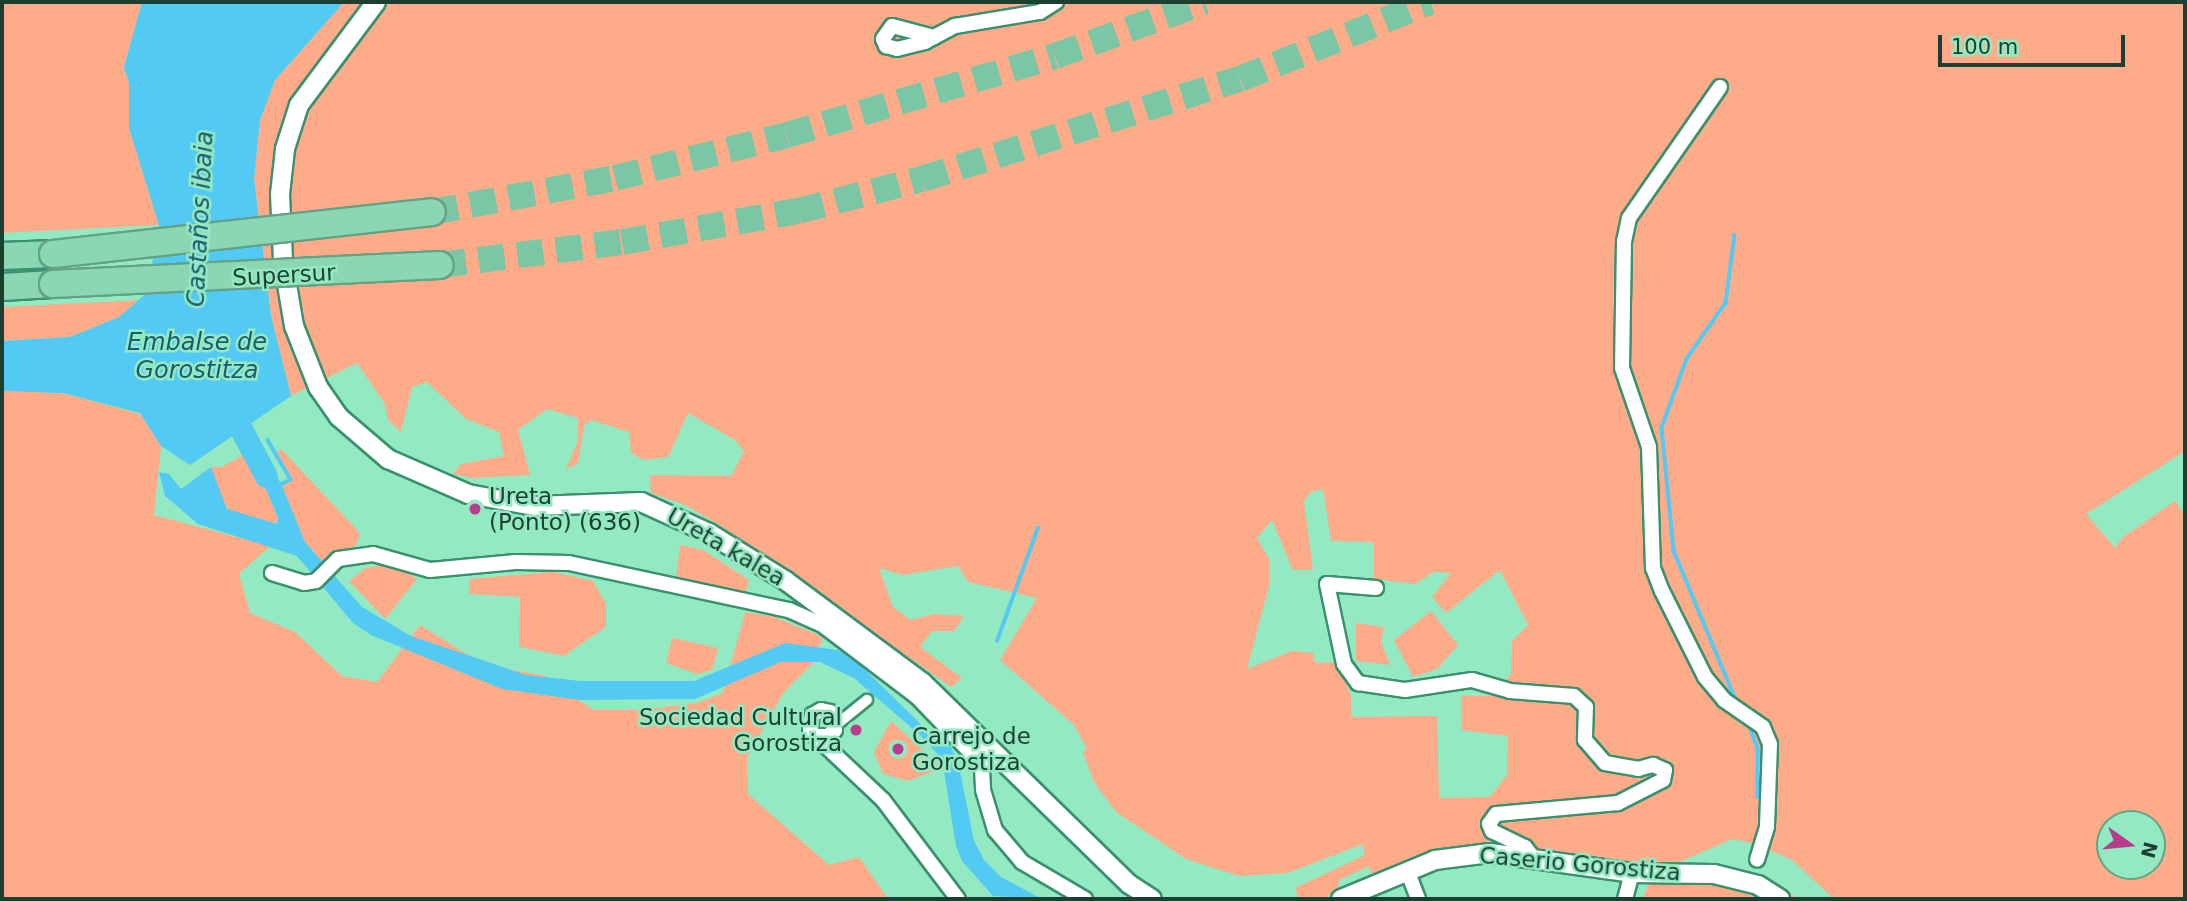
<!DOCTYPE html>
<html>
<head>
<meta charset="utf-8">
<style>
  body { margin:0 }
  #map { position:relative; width:2187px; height:901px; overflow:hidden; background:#93e9c2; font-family:"DejaVu Sans",sans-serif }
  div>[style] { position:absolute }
  .green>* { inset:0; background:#fdab89 }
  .water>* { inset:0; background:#52caf3 }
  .stream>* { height:3.5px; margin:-1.75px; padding:0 1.75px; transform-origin:1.75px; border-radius:1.75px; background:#52caf3 }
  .river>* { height:23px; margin:-11.5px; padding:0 11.5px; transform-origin:11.5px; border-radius:11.5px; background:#52caf3 }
  .motorway-tunnel>* { height:26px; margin-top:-13px; transform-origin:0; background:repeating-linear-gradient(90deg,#7bc7a5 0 26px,transparent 0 39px) }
  .roads { filter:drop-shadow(2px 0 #39916e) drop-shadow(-2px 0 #39916e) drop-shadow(0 2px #39916e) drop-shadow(0 -2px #39916e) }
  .pedestrian>* { height:10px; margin:-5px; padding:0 5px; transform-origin:5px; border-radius:5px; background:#fff }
  .minor>* { height:14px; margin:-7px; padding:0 7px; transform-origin:7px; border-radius:7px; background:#fff }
  .tertiary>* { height:18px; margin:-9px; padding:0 9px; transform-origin:9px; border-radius:9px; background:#fff }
  .motorway>* { height:26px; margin:-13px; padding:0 13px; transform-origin:13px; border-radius:13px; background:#8bd7b4 }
  .bridges { filter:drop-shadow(2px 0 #64a286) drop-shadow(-2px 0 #64a286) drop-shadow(0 2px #64a286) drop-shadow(0 -2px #64a286) }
  .motorway-bridge>* { height:26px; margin:-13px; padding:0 13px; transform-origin:13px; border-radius:13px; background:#8bd7b4 }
  .dots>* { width:19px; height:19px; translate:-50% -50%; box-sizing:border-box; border:4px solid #93e9c2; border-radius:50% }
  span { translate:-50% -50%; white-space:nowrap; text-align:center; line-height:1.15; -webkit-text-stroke:5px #93e9c2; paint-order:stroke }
  .street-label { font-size:23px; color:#1b3f30 }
  .poi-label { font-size:23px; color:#1b3f30 }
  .left { translate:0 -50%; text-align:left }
  .right { translate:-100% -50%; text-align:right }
  .water-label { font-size:24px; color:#1b5c71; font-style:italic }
  .frame { position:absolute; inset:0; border:4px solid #1b3f30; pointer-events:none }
  .north { position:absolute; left:2096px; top:810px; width:70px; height:70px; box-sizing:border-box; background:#93e9c2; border:2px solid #63a588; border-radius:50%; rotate:105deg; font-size:19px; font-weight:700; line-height:28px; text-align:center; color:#1b3f30 }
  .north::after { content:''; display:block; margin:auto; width:24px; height:32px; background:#b73c8e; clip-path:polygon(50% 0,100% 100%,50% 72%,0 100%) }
  .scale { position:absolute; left:1938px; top:35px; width:187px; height:32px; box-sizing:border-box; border:4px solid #1b3f30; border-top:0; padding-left:9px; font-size:21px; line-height:24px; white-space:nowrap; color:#1b3f30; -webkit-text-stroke:5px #93e9c2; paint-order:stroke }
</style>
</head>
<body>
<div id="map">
  <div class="green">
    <i style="clip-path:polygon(2px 2px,142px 2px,124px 67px,129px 83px,129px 128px,159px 225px,2px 233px)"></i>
    <i style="clip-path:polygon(evenodd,344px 2px,2185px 2px,2185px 451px,2086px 514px,2115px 548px,2122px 538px,2175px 501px,2185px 516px,2185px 899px,1834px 899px,1792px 860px,1756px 844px,1732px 839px,1675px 864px,1747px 870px,1776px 882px,1798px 899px,1642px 899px,1649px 884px,1565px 869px,1486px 861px,1434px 867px,1376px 888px,1369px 866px,1339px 880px,1338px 889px,1323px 899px,1299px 899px,1295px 888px,1365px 855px,1363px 844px,1288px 873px,1239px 876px,1186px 859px,1116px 812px,1094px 782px,1083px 752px,1087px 748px,1074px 725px,1000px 660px,1037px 598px,968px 582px,958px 566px,903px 575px,879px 568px,893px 607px,910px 620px,935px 614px,964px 616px,954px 631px,932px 631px,920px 647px,962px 678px,951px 687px,723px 527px,685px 505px,651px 493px,650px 475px,731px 476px,744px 451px,735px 440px,688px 413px,668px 457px,644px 460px,631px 453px,629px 432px,591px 420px,584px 426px,578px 463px,566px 470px,578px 440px,578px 418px,547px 409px,518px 430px,530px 475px,472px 478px,453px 474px,461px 464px,504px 456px,499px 432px,466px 419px,427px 382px,412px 387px,401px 432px,388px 420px,385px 404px,357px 363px,291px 396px,271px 316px,254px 179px,260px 120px,275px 80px,344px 2px,1323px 489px,1331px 541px,1374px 542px,1374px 579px,1416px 584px,1433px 572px,1451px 573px,1432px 597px,1446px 613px,1500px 570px,1528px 625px,1512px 641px,1511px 674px,1492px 696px,1461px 696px,1462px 730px,1508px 736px,1507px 775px,1490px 797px,1439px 798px,1437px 716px,1351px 717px,1351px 696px,1338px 662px,1315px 663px,1313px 653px,1292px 651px,1247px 669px,1269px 586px,1269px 559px,1257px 538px,1272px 520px,1293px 570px,1313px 570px,1304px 501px,1311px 492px,1323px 489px,344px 2px,2110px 824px,2152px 824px,2152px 866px,2110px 866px,2110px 824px)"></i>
    <i style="clip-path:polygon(142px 300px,119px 317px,70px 337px,2px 341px,2px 307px)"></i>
    <i style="clip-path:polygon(2px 391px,63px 393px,140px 414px,161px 446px,154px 515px,270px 546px,239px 574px,250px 613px,295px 632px,342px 676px,377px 682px,420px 625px,471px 657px,505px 669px,543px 675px,593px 710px,642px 710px,697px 703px,723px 693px,745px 612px,775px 617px,823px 637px,813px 663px,783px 693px,747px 758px,748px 794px,829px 865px,859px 857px,888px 899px,2px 899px)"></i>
    <i style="clip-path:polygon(281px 449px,360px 533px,356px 545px,325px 564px,305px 542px,282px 486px,293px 480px,277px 452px)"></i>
    <i style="clip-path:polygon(250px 451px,278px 518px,276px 524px,230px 511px,222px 500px,211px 467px,222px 467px)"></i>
    <i style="clip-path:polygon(680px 545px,703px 550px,749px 580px,745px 594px,676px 579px)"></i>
    <i style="clip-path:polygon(384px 565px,400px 567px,417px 579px,385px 619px,349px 581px,366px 568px)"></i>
    <i style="clip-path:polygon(553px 572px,593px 581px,606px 604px,606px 627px,564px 656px,519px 647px,520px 597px,469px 594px,469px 579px)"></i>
    <i style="clip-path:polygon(1431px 611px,1458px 645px,1437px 669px,1413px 677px,1394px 640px)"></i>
    <i style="clip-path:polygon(1356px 623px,1384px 627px,1381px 642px,1390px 665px,1356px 661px)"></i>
    <i style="clip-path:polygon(672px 638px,718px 648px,712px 670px,697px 674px,666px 663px)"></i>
    <i style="clip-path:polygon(891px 721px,938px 764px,932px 772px,908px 781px,883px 774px,874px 752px)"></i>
  </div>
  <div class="water">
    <i style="clip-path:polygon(142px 2px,344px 2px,275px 80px,260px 120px,254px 179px,271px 316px,291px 396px,190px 465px,161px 446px,140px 413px,63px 393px,2px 391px,2px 341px,70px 337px,119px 317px,157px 284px,151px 269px,159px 225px,129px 128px,129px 83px,124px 67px)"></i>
    <i style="clip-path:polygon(268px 437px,293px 480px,282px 486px,305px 542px,362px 607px,411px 636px,526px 675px,580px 681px,694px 681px,785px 643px,838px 650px,857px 662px,939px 742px,947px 740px,958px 761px,974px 841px,984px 860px,1001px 877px,1042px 899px,993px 896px,962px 861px,956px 846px,942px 759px,921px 736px,854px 678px,820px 662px,781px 662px,695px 699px,579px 700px,502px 689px,371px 635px,353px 623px,297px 556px,198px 524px,165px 496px,159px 472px,169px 474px,181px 489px,211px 467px,227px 509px,277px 524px,278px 518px,250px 451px,259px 445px,280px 482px,288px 479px,265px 440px)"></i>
  </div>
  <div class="stream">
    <i style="left:1735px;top:235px;width:69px;rotate:97.5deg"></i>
    <i style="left:1726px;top:303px;width:68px;rotate:124.9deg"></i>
    <i style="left:1687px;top:359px;width:73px;rotate:109.9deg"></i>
    <i style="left:1662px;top:428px;width:124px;rotate:84.4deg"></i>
    <i style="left:1674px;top:551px;width:164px;rotate:67.4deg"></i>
    <i style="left:997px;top:641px;width:120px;rotate:-70.1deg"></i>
    <i style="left:1749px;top:724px;width:27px;rotate:70deg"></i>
    <i style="left:1758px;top:749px;width:48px;rotate:90deg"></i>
  </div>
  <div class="river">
    <i style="left:225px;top:399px;width:87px;rotate:62deg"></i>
  </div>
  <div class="motorway-tunnel">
    <i style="left:432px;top:212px;width:186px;rotate:-10.5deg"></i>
    <i style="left:615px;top:178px;width:177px;rotate:-14deg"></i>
    <i style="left:787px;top:135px;width:279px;rotate:-16.4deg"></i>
    <i style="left:1055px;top:56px;width:159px;rotate:-19.8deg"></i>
    <i style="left:440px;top:265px;width:183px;rotate:-7.2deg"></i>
    <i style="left:622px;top:242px;width:179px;rotate:-10deg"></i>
    <i style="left:798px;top:211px;width:128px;rotate:-14.5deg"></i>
    <i style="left:922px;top:179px;width:333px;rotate:-17.5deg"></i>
    <i style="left:1240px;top:79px;width:205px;rotate:-22.1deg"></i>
  </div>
  <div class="roads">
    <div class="pedestrian">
      <i style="left:836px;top:725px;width:40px;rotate:-39deg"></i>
    </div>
    <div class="minor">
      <i style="left:934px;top:37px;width:43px;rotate:-165.3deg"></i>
      <i style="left:892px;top:26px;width:16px;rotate:125deg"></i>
      <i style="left:883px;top:39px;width:8px;rotate:67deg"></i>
      <i style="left:886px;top:46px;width:11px;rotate:15deg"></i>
      <i style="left:897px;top:49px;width:29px;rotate:-14deg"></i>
      <i style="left:925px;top:42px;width:10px;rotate:-29deg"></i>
      <i style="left:934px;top:37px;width:24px;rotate:-28deg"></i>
      <i style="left:955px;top:26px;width:86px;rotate:-9.4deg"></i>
      <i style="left:1040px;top:12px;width:19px;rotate:-32deg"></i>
      <i style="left:1720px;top:87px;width:160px;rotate:124.8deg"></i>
      <i style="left:1629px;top:218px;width:24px;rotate:102deg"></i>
      <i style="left:1624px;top:241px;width:127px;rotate:90.9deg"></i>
      <i style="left:1622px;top:368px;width:83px;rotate:71.1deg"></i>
      <i style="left:1649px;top:447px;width:121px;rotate:88.1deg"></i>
      <i style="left:1653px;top:568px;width:25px;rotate:69deg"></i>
      <i style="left:1662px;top:591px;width:96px;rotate:63.4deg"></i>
      <i style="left:1705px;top:677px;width:30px;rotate:50deg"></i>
      <i style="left:1724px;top:700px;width:47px;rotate:34.7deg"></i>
      <i style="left:1763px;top:727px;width:18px;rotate:68deg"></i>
      <i style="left:1770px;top:744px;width:83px;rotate:92.1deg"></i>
      <i style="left:1767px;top:827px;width:34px;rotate:107deg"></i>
      <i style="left:272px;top:573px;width:34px;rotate:17deg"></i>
      <i style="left:304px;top:583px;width:12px;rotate:-9deg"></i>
      <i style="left:316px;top:581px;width:31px;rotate:-45deg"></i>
      <i style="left:338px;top:559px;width:35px;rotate:-8deg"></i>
      <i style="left:373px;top:554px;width:59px;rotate:15.7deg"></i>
      <i style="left:430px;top:570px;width:86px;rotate:-5.3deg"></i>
      <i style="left:516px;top:562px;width:53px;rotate:1.1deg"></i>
      <i style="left:569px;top:563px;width:225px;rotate:12.1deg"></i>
      <i style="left:789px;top:610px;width:35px;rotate:24deg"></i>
      <i style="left:821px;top:624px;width:121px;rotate:37.2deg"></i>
      <i style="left:917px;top:697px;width:78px;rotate:46deg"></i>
      <i style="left:971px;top:753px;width:14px;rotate:17deg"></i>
      <i style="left:1376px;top:588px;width:49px;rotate:-175.3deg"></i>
      <i style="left:1327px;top:584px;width:82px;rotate:78deg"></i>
      <i style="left:1344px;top:664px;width:24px;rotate:54deg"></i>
      <i style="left:1358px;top:683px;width:48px;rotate:8.5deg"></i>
      <i style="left:1405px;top:690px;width:68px;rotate:-8.5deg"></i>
      <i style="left:1472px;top:680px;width:40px;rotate:16deg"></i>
      <i style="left:1510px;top:691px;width:64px;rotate:4.5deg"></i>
      <i style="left:1574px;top:696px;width:16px;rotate:43deg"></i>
      <i style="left:1586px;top:707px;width:33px;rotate:92deg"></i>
      <i style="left:1585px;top:740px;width:30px;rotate:49deg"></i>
      <i style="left:1605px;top:763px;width:34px;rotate:10deg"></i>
      <i style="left:1638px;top:769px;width:16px;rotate:-15deg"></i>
      <i style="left:1653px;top:765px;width:13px;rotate:23deg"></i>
      <i style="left:1665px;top:770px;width:10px;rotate:101deg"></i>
      <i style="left:1663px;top:780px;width:51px;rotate:152.9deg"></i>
      <i style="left:1618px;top:803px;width:122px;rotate:174.8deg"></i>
      <i style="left:1496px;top:814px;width:12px;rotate:125deg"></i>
      <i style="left:1489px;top:824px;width:8px;rotate:67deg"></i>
      <i style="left:1492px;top:831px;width:37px;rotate:26deg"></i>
      <i style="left:1525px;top:847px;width:16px;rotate:52deg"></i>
      <i style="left:817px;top:736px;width:11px"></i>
      <i style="left:828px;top:736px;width:9px;rotate:-41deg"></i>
      <i style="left:835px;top:730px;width:19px;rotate:-106deg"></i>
      <i style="left:830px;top:712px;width:9px;rotate:-167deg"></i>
      <i style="left:821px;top:710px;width:10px;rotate:151deg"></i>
      <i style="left:812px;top:715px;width:14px;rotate:98deg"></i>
      <i style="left:810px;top:729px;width:6px;rotate:59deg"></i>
      <i style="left:813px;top:734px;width:96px;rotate:43.3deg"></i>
      <i style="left:883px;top:800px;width:124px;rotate:52.9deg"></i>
      <i style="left:988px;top:751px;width:19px;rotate:108deg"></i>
      <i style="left:982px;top:769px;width:21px;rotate:87deg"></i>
      <i style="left:983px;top:790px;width:42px;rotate:73.3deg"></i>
      <i style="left:995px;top:830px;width:42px;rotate:49.8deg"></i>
      <i style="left:1022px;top:862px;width:73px;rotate:30.4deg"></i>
      <i style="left:1407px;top:870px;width:31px;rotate:69deg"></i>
      <i style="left:1625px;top:899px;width:27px;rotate:-75deg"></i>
    </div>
    <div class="tertiary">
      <i style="left:376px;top:2px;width:129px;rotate:126.8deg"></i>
      <i style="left:299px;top:105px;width:46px;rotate:107.7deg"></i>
      <i style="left:285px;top:149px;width:45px;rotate:96.3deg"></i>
      <i style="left:280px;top:194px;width:67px;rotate:87.4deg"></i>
      <i style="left:283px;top:261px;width:66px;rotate:80.4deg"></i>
      <i style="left:294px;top:326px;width:66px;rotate:68.5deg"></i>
      <i style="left:318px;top:387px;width:37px;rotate:55deg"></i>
      <i style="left:339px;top:417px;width:65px;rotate:40.6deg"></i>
      <i style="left:388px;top:459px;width:87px;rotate:23.6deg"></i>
      <i style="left:468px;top:494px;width:68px;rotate:10.2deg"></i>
      <i style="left:535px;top:506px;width:106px;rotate:-2.2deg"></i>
      <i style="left:641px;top:502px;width:75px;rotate:24.5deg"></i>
      <i style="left:709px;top:533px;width:91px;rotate:31.9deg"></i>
      <i style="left:786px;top:581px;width:169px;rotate:36.6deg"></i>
      <i style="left:922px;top:682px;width:289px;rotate:44.3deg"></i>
      <i style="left:1129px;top:884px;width:27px;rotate:33deg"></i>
      <i style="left:1341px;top:899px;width:102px;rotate:-22.5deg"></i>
      <i style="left:1435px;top:860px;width:55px;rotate:-7.3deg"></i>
      <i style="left:1490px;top:853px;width:143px;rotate:8deg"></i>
      <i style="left:1632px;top:873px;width:82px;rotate:0.7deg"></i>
      <i style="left:1714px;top:874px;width:45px;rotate:14deg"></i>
      <i style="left:1758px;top:885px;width:26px;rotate:32deg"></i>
    </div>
    <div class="motorway">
      <i style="left:2px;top:256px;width:51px;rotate:-2.2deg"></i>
      <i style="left:2px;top:287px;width:51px;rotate:-3.4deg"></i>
    </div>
  </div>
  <div class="bridges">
    <div class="motorway-bridge">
      <i style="left:53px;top:254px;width:381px;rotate:-6.3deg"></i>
      <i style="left:53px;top:284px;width:387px;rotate:-2.8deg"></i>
    </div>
  </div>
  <div class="dots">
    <i style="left:475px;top:509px;background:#b73c8e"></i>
    <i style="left:856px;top:730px;background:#b73c8e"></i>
    <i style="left:898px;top:749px;background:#b73c8e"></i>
  </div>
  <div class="street-label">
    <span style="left:284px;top:275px;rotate:-3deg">Supersur</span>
    <span style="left:726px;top:547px;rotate:30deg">Ureta kalea</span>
    <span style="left:1580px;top:864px;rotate:5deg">Caserio Gorostiza</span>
  </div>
  <div class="poi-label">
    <span class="left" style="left:489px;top:509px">Ureta<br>(Ponto) (636)</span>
    <span class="right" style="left:842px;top:730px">Sociedad Cultural<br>Gorostiza</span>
    <span class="left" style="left:912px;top:749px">Carrejo de<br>Gorostiza</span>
  </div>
  <div class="water-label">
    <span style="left:201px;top:219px;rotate:-87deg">Castaños ibaia</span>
    <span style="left:197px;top:357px">Embalse de<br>Gorostitza</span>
  </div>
  <div class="frame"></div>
  <div class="north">N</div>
  <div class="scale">100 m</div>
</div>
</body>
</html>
